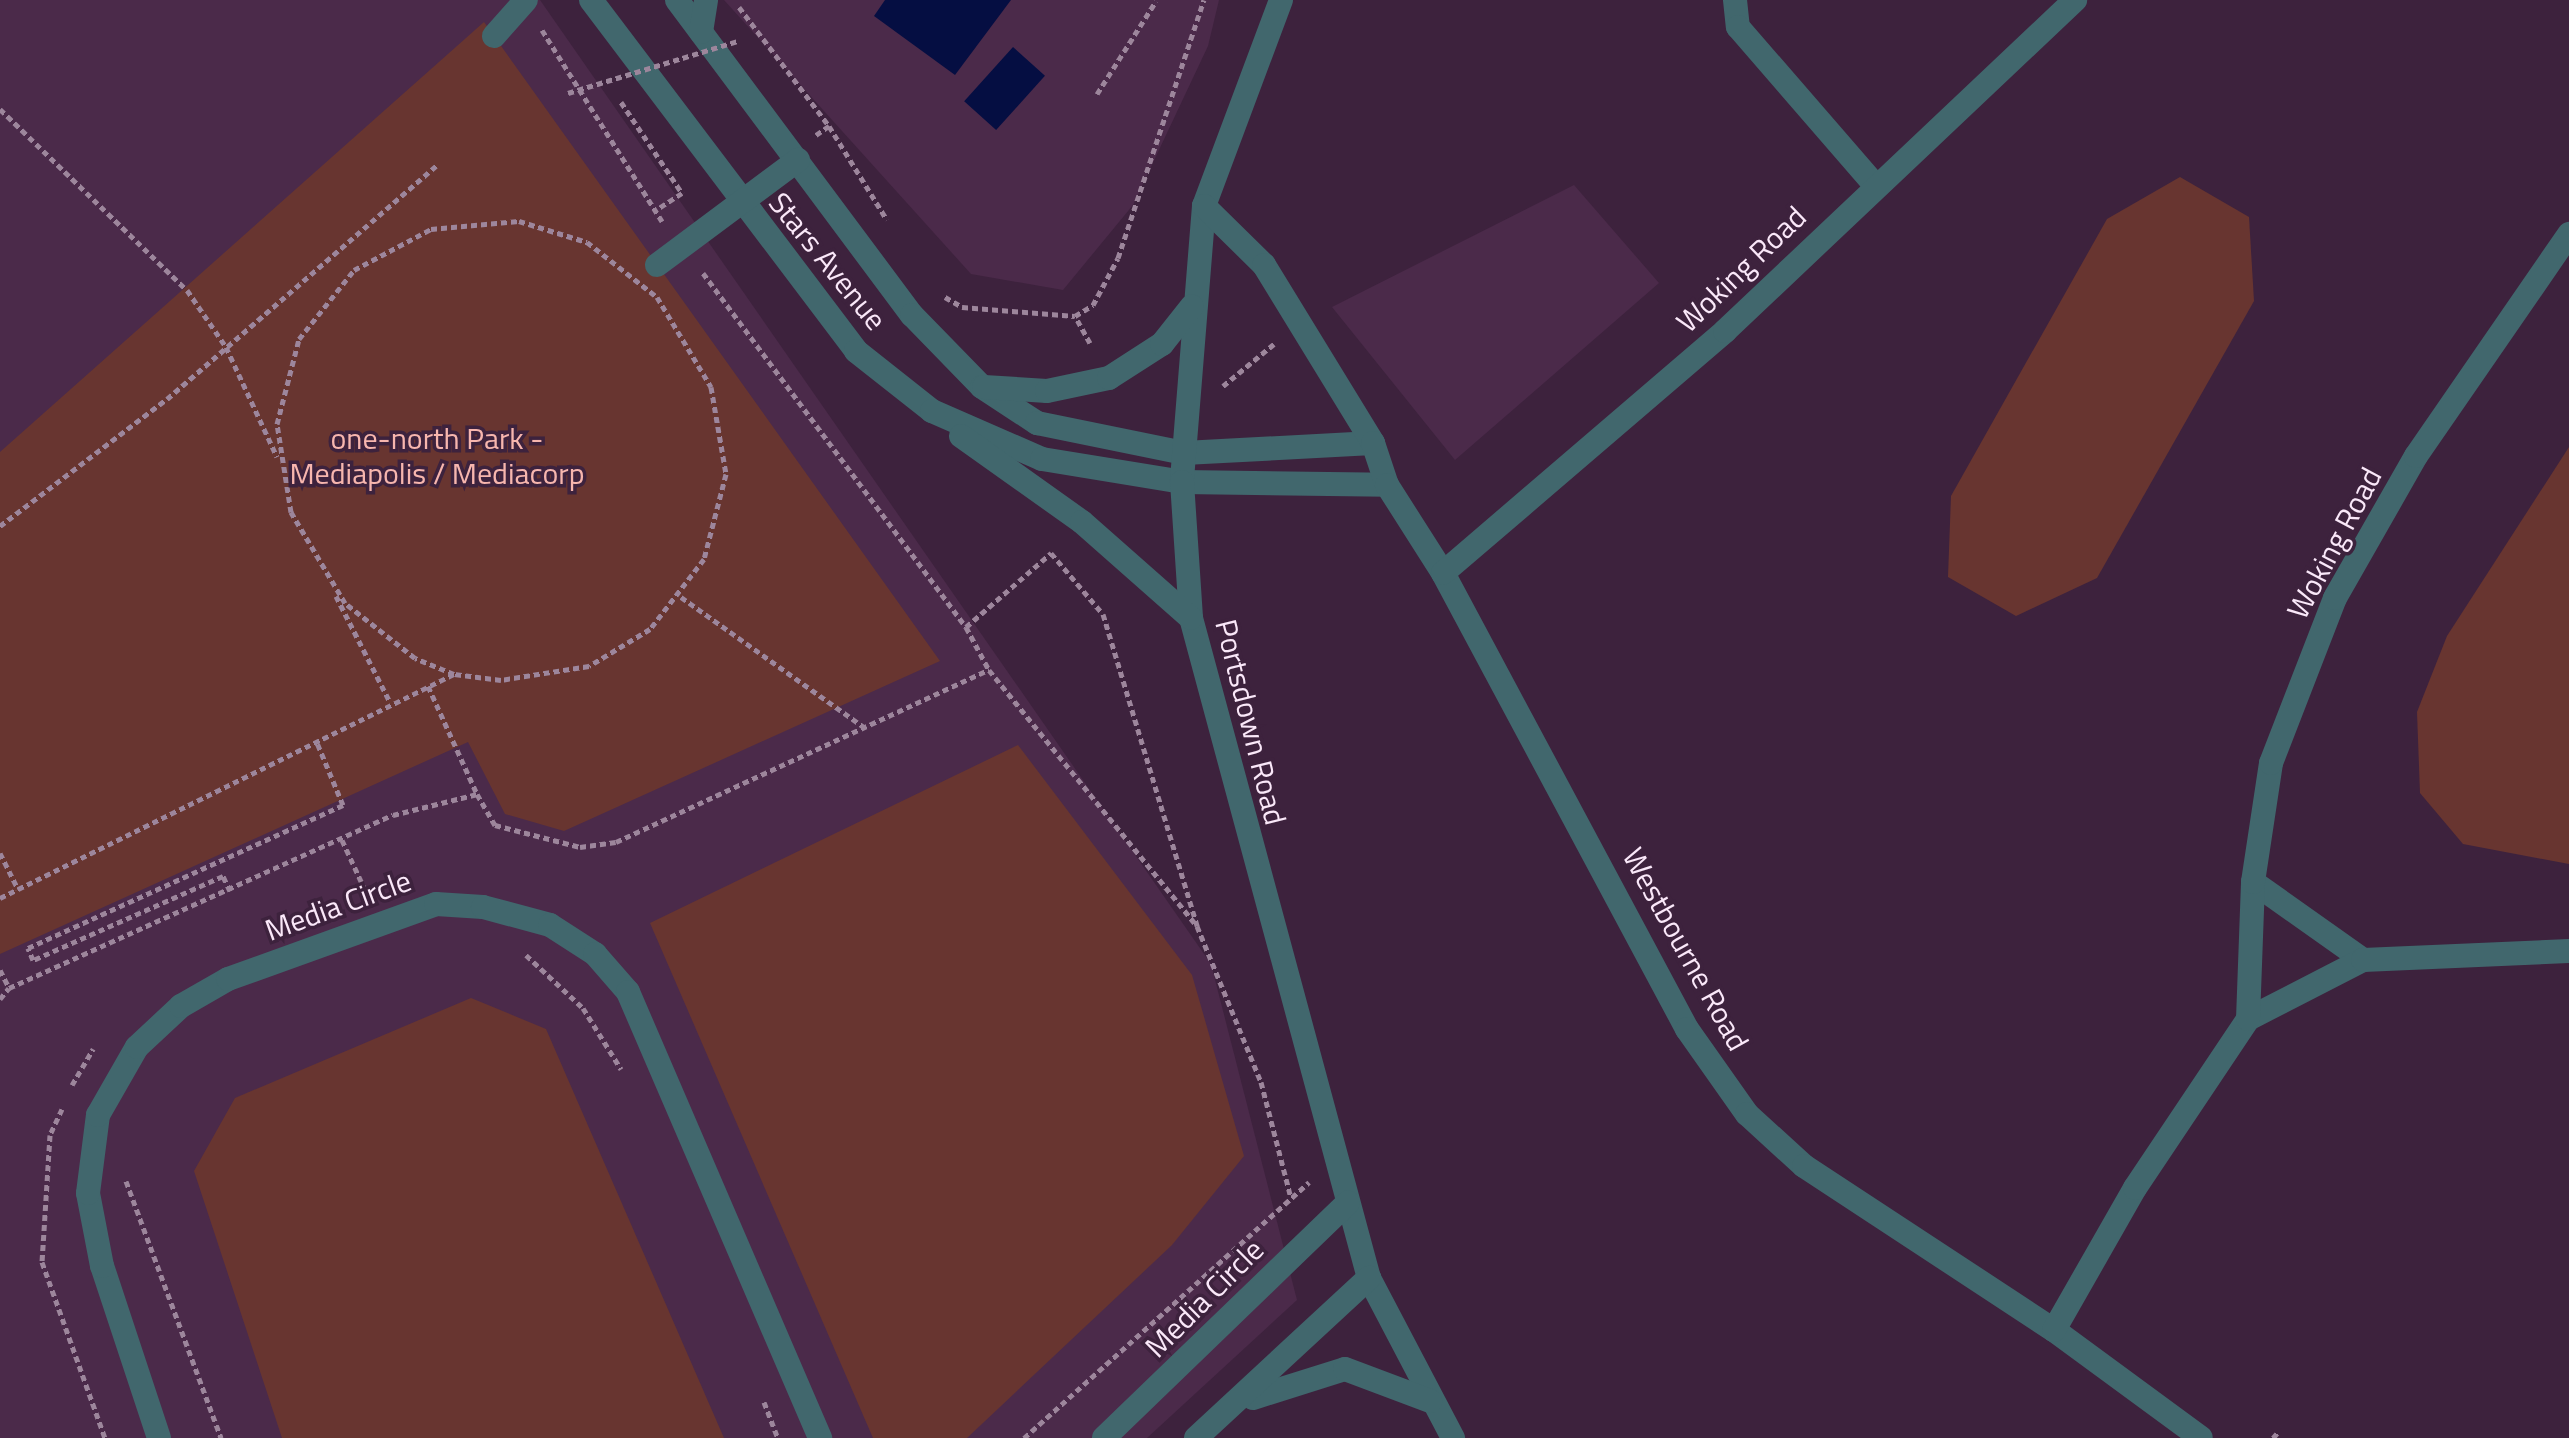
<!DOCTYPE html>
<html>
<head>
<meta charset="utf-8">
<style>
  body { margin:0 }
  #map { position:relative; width:2569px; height:1438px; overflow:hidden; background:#3d223d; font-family:"Titillium Web",sans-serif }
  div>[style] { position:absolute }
  .built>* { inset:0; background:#4b2a4a }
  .green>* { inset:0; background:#683530 }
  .water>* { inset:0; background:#050e42; transform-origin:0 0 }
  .path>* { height:5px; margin-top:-2.5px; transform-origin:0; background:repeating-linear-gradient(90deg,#9d869c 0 6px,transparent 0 10px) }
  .minor>* { height:24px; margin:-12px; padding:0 12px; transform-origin:12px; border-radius:12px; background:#41676d }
  .path-bridge>* { height:5px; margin-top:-2.5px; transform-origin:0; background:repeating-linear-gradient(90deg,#9d869c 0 6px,transparent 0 10px) }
  span { translate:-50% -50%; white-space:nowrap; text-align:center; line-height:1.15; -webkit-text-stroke:7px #3d223d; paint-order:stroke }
  .street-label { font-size:30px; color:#fae8f9 }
  .park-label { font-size:30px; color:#f7b6ae }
</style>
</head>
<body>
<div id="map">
  <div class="built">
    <i style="clip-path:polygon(0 0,540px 0,1211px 964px,1297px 1300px,1147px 1438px,0 1438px)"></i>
    <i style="clip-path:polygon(724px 0,1219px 0,1208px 46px,1133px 205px,1063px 290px,971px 274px)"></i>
    <i style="clip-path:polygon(1574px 185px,1659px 283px,1455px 460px,1332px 307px)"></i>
  </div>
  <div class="green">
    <i style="clip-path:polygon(484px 22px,940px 661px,564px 831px,505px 814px,468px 742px,0 954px,0 452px)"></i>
    <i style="clip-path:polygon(2180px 177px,2249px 217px,2254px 301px,2097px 578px,2016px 616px,1948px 577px,1951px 496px,2107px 219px)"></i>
    <i style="clip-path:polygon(2569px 447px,2569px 864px,2463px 844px,2420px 793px,2417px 712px,2447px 636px)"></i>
    <i style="clip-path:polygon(1018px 745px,1192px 975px,1244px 1156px,1172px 1245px,967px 1438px,873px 1438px,650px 923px)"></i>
    <i style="clip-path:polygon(471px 998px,546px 1029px,724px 1438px,282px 1438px,194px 1171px,235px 1098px)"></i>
  </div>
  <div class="water">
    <i style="clip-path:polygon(885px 0,1011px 0,955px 75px,874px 16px)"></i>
    <i style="left:1013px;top:47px;width:43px;height:73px;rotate:42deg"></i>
  </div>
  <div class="path">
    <i style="left:739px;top:7px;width:149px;rotate:52.9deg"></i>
    <i style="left:542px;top:30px;width:226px;rotate:57.9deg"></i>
    <i style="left:1097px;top:94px;width:110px;rotate:-57.6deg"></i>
    <i style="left:621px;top:102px;width:110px;rotate:56.2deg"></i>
    <i style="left:682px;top:193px;width:33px;rotate:147deg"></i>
    <i style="left:0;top:109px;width:260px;rotate:44.1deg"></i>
    <i style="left:187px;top:290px;width:69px;rotate:55.6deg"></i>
    <i style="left:226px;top:347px;width:121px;rotate:65.1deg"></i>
    <i style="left:816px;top:135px;width:16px;rotate:-35deg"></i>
    <i style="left:829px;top:126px;width:110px;rotate:58.3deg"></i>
    <i style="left:519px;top:221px;width:71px;rotate:17.2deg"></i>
    <i style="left:587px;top:242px;width:89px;rotate:38.2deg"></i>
    <i style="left:657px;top:297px;width:105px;rotate:59deg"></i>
    <i style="left:711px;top:387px;width:88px;rotate:80.2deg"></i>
    <i style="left:726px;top:474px;width:88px;rotate:104.5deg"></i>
    <i style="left:704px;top:559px;width:88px;rotate:127.6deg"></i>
    <i style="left:650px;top:629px;width:71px;rotate:148.8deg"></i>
    <i style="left:589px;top:666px;width:89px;rotate:171deg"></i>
    <i style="left:501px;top:680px;width:47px;rotate:-172.7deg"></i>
    <i style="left:454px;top:674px;width:42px;rotate:-157.7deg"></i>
    <i style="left:415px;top:658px;width:89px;rotate:-141.8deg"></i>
    <i style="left:345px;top:603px;width:106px;rotate:-120.7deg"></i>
    <i style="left:291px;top:512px;width:89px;rotate:-99deg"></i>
    <i style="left:277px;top:424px;width:88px;rotate:-75.5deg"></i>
    <i style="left:299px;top:339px;width:88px;rotate:-51.4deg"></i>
    <i style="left:354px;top:270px;width:87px;rotate:-28deg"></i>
    <i style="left:431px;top:229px;width:88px;rotate:-5.2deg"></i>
    <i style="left:703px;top:273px;width:441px;rotate:53.4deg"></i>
    <i style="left:966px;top:627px;width:49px;rotate:61.9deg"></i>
    <i style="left:989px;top:670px;width:330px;rotate:50.9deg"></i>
    <i style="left:945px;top:297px;width:20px;rotate:30deg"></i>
    <i style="left:962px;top:307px;width:113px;rotate:4.6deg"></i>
    <i style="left:1090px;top:343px;width:31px;rotate:-119deg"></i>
    <i style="left:1075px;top:316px;width:21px;rotate:-31deg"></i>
    <i style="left:1093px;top:305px;width:53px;rotate:-62deg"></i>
    <i style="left:1118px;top:258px;width:272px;rotate:-71.6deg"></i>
    <i style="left:1223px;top:386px;width:66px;rotate:-39.5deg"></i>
    <i style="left:0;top:526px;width:210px;rotate:-37.3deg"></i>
    <i style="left:167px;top:399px;width:359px;rotate:-40.9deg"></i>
    <i style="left:336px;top:596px;width:119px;rotate:63deg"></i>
    <i style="left:681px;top:597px;width:226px;rotate:35.4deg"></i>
    <i style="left:966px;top:627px;width:113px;rotate:-41deg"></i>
    <i style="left:1051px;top:553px;width:80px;rotate:49.6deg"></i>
    <i style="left:1103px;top:614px;width:326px;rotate:73.2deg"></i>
    <i style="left:1197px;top:926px;width:169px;rotate:67.7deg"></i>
    <i style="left:1261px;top:1082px;width:120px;rotate:75.5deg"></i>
    <i style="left:428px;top:686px;width:119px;rotate:65.6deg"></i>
    <i style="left:342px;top:840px;width:60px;rotate:65.2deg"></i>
    <i style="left:0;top:853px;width:40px;rotate:63.4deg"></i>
    <i style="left:230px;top:891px;width:17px;rotate:-115deg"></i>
    <i style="left:223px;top:876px;width:208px;rotate:156.1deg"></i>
    <i style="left:33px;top:960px;width:13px;rotate:-113deg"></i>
    <i style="left:28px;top:948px;width:346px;rotate:-24.4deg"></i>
    <i style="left:343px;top:805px;width:70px;rotate:-112.6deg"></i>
    <i style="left:0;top:898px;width:506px;rotate:-26.26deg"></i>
    <i style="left:526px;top:955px;width:78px;rotate:42.9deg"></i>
    <i style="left:583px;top:1008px;width:72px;rotate:58.1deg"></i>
    <i style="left:0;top:970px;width:20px;rotate:63deg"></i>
    <i style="left:0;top:999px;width:14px;rotate:-51deg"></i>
    <i style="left:9px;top:988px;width:421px;rotate:-24.3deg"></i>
    <i style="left:393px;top:815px;width:87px;rotate:-14deg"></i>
    <i style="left:477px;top:794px;width:36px;rotate:60deg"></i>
    <i style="left:495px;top:825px;width:88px;rotate:14.5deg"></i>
    <i style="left:580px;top:847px;width:36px;rotate:-8deg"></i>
    <i style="left:616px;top:842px;width:411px;rotate:-24.8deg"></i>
    <i style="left:72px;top:1085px;width:42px;rotate:-59.7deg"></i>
    <i style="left:62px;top:1109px;width:29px;rotate:115deg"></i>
    <i style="left:50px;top:1135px;width:127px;rotate:93.6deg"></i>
    <i style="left:42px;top:1262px;width:187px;rotate:70.3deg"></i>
    <i style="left:126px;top:1181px;width:274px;rotate:69.7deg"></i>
    <i style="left:764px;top:1402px;width:39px;rotate:69deg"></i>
    <i style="left:1024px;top:1438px;width:383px;rotate:-41.9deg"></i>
    <i style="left:2273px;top:1438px;width:9px;rotate:-49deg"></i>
  </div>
  <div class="minor">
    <i style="left:591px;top:0;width:440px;rotate:52.9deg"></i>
    <i style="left:856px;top:351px;width:97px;rotate:38.3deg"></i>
    <i style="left:932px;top:411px;width:120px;rotate:23.6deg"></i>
    <i style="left:1042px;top:459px;width:142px;rotate:9.3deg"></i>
    <i style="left:1182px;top:482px;width:205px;rotate:0.8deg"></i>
    <i style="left:677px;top:0;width:393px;rotate:53.3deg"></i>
    <i style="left:912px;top:315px;width:100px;rotate:45.8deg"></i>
    <i style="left:982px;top:387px;width:66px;rotate:33.2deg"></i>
    <i style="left:1037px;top:423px;width:150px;rotate:11.5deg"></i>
    <i style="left:1184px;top:453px;width:189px;rotate:-3deg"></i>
    <i style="left:1281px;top:0;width:220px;rotate:110.5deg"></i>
    <i style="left:1204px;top:206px;width:277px;rotate:94.6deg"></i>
    <i style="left:1182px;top:482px;width:136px;rotate:86.2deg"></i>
    <i style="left:1191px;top:618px;width:684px;rotate:74.91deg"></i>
    <i style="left:1369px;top:1278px;width:181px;rotate:62.3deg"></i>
    <i style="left:1735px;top:0;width:27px;rotate:84deg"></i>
    <i style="left:1738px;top:27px;width:208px;rotate:49.1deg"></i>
    <i style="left:701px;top:32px;width:32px;rotate:-81deg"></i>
    <i style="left:494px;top:36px;width:48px;rotate:-48.4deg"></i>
    <i style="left:1204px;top:206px;width:84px;rotate:44.5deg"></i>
    <i style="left:1264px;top:265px;width:209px;rotate:58.5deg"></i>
    <i style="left:1373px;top:443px;width:44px;rotate:71.6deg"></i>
    <i style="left:1387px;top:485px;width:104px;rotate:57.5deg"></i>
    <i style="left:1443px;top:573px;width:517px;rotate:61.85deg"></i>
    <i style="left:1687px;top:1029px;width:104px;rotate:54.8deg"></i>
    <i style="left:1747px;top:1114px;width:77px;rotate:42.4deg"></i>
    <i style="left:1804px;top:1166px;width:299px;rotate:33.3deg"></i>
    <i style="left:2054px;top:1330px;width:182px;rotate:36.3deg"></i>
    <i style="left:657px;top:265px;width:176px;rotate:-36.7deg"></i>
    <i style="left:984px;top:387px;width:63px;rotate:3.6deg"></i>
    <i style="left:1047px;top:391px;width:63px;rotate:-11.8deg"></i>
    <i style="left:1109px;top:378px;width:63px;rotate:-32.7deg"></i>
    <i style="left:1162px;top:344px;width:48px;rotate:-51.7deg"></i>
    <i style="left:961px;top:436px;width:148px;rotate:35.4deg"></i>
    <i style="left:1082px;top:522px;width:145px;rotate:41.4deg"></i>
    <i style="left:1443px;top:573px;width:372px;rotate:-40.6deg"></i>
    <i style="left:1725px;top:331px;width:482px;rotate:-43.4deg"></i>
    <i style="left:2253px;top:882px;width:135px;rotate:35.3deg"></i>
    <i style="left:2248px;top:1019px;width:129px;rotate:-27.2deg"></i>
    <i style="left:2363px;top:960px;width:206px;rotate:-2.5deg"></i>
    <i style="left:2054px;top:1330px;width:163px;rotate:-60.3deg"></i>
    <i style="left:2135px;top:1188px;width:203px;rotate:-56.2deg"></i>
    <i style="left:2248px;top:1019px;width:137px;rotate:-87.9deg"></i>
    <i style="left:2253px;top:882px;width:120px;rotate:-81.4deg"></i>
    <i style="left:2271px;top:763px;width:177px;rotate:-68.8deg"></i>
    <i style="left:2335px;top:598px;width:163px;rotate:-60.3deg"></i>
    <i style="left:2416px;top:456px;width:270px;rotate:-55.4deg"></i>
    <i style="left:1253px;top:1398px;width:96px;rotate:-17.5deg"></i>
    <i style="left:1345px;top:1369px;width:91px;rotate:20.6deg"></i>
    <i style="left:159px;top:1438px;width:181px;rotate:-108.3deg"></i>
    <i style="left:102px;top:1266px;width:74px;rotate:-100.9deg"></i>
    <i style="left:88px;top:1193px;width:79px;rotate:-82.7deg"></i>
    <i style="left:98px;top:1115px;width:78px;rotate:-60.2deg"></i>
    <i style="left:137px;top:1047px;width:60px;rotate:-43deg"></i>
    <i style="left:181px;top:1006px;width:54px;rotate:-29.9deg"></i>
    <i style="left:228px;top:979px;width:221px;rotate:-19.8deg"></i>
    <i style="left:436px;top:904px;width:47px;rotate:3.7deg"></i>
    <i style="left:483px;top:907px;width:69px;rotate:15deg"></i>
    <i style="left:550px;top:925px;width:54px;rotate:32.8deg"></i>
    <i style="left:595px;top:954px;width:50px;rotate:49deg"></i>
    <i style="left:628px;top:992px;width:486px;rotate:66.7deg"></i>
    <i style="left:1104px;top:1438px;width:339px;rotate:-44deg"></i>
    <i style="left:1196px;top:1438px;width:236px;rotate:-42.8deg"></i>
  </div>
  <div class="path-bridge">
    <i style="left:568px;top:93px;width:178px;rotate:-17deg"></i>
  </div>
  <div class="street-label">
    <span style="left:828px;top:261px;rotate:51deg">Stars Avenue</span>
    <span style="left:1741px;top:269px;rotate:-44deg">Woking Road</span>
    <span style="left:2334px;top:543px;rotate:-62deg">Woking Road</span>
    <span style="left:1251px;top:722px;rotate:76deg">Portsdown Road</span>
    <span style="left:338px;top:905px;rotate:-20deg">Media Circle</span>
    <span style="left:1686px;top:949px;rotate:61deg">Westbourne Road</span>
    <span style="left:1204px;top:1298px;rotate:-45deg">Media Circle</span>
  </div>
  <div class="park-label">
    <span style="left:437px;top:455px">one-north Park -<br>Mediapolis / Mediacorp</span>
  </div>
</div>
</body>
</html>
